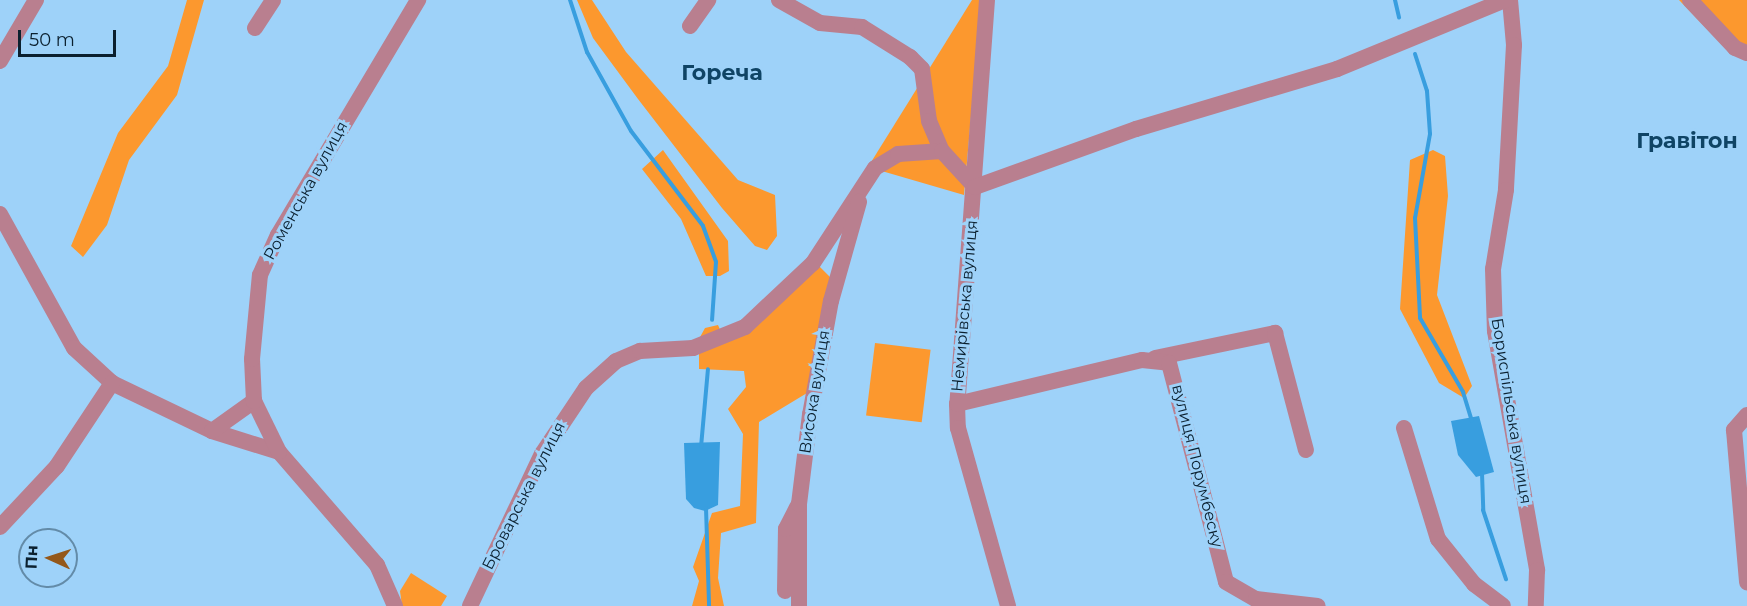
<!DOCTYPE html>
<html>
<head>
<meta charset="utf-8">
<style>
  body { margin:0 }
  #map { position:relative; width:1747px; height:606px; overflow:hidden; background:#9ed2f9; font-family:Montserrat,sans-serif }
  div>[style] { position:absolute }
  .green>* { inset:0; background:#fc982e; transform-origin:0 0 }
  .water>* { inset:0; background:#389edf }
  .stream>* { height:4px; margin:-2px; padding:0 2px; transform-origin:2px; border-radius:2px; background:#389edf }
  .minor>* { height:16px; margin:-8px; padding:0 8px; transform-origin:8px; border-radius:8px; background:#b97f8f }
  span { translate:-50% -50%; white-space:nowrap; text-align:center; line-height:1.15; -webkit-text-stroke:6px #9ed2f9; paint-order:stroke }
  .street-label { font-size:16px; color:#0b202f }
  .district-label { font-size:22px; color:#0f4465; font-weight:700 }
  .north { position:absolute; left:18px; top:528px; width:60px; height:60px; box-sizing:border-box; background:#9ed2f9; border:2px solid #638ba8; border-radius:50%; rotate:273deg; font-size:16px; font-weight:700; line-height:24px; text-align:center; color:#0b202f }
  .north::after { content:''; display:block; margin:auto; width:21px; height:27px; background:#94581a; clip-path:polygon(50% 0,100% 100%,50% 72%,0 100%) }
  .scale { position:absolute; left:18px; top:30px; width:98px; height:27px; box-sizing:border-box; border:3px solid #0b202f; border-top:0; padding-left:8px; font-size:18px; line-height:21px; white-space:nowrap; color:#0b202f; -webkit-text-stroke:4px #9ed2f9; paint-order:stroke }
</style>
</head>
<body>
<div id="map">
  <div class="green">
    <i style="clip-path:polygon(187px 0,204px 0,177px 95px,129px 160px,107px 225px,83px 257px,71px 246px,118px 133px,168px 66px)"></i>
    <i style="clip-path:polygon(577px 0,592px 0,626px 52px,738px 180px,775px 195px,777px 236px,767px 250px,755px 246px,722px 208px,638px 99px,593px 38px)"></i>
    <i style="clip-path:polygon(972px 0,980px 0,980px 15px,964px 195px,868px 167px)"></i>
    <i style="clip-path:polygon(1679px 0,1747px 0,1747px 59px,1730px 53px)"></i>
    <i style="clip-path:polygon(663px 150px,728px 241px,729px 271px,720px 276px,706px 276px,681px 219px,642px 169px)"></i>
    <i style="clip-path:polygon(1433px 150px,1445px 156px,1448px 196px,1437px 295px,1472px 386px,1464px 398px,1439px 383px,1400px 309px,1410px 160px)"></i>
    <i style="clip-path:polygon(818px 265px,831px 278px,812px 390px,759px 422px,756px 523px,721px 533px,718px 578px,724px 606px,692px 606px,699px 581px,693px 567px,712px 513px,740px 506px,743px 434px,728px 409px,746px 387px,744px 371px,699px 369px,699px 339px,705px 328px,718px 325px,726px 343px)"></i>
    <i style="left:875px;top:343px;width:56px;height:73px;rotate:7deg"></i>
    <i style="clip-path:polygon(411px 573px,447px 596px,441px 606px,402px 606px,400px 591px)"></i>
  </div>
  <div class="water">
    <i style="clip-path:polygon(1479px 416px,1494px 472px,1476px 477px,1458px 455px,1451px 421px)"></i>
    <i style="clip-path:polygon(720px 442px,718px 505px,705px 511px,694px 508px,686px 499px,684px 443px)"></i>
  </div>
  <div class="stream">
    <i style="left:570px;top:0;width:55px;rotate:71.9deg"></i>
    <i style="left:587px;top:52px;width:90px;rotate:60.9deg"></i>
    <i style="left:631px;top:131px;width:119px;rotate:52.8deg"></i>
    <i style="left:703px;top:226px;width:38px;rotate:70deg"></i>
    <i style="left:716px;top:262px;width:58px;rotate:93.9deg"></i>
    <i style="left:1395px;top:0;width:18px;rotate:77deg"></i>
    <i style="left:1415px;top:54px;width:39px;rotate:72deg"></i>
    <i style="left:1427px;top:91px;width:43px;rotate:86deg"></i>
    <i style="left:1430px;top:134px;width:85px;rotate:100.1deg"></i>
    <i style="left:1415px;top:218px;width:100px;rotate:87.1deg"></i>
    <i style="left:1420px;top:318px;width:86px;rotate:59.8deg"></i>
    <i style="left:1463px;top:392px;width:30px;rotate:73deg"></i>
    <i style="left:701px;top:447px;width:78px;rotate:-84.9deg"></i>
    <i style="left:1482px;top:473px;width:37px;rotate:88deg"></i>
    <i style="left:1483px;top:510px;width:73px;rotate:71.6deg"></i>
    <i style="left:706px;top:508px;width:98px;rotate:88.2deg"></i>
  </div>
  <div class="minor">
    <i style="left:779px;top:0;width:47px;rotate:29.3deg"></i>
    <i style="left:820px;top:23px;width:42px;rotate:5.4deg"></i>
    <i style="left:862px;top:27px;width:57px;rotate:32deg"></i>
    <i style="left:910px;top:57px;width:17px;rotate:45deg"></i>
    <i style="left:922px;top:69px;width:52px;rotate:82.3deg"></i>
    <i style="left:929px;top:121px;width:33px;rotate:67deg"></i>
    <i style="left:987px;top:0;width:405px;rotate:94.2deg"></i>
    <i style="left:957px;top:404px;width:24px;rotate:88deg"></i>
    <i style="left:958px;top:428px;width:185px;rotate:74.3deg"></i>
    <i style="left:1510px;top:0;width:45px;rotate:84.9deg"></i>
    <i style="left:1514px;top:45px;width:145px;rotate:93.2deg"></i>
    <i style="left:1506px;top:190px;width:80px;rotate:99.3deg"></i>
    <i style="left:1493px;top:269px;width:62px;rotate:88.2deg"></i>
    <i style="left:1495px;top:331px;width:243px;rotate:80deg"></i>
    <i style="left:1537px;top:570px;width:36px;rotate:92deg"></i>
    <i style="left:1690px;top:0;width:66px;rotate:46.8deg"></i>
    <i style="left:1735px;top:48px;width:13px;rotate:23deg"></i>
    <i style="left:690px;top:26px;width:32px;rotate:-55deg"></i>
    <i style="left:255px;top:28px;width:33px;rotate:-57deg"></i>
    <i style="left:0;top:61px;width:71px;rotate:-59.5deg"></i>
    <i style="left:0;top:214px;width:153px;rotate:61.1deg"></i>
    <i style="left:74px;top:348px;width:52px;rotate:42.6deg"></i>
    <i style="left:112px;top:383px;width:111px;rotate:25.6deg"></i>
    <i style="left:212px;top:431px;width:70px;rotate:17.4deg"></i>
    <i style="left:1155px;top:358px;width:123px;rotate:-11.8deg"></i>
    <i style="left:1275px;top:333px;width:121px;rotate:75.2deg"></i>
    <i style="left:957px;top:404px;width:190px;rotate:-13.4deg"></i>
    <i style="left:1142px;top:360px;width:27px;rotate:6deg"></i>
    <i style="left:1169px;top:363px;width:226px;rotate:75.4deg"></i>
    <i style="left:1226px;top:582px;width:34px;rotate:30deg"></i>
    <i style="left:1256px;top:599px;width:62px;rotate:6.4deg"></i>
    <i style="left:1747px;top:415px;width:20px;rotate:131deg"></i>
    <i style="left:1734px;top:430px;width:153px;rotate:85.1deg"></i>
    <i style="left:1404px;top:428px;width:116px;rotate:73deg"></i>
    <i style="left:1438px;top:539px;width:58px;rotate:51.3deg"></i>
    <i style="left:1474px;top:584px;width:36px;rotate:37deg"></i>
    <i style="left:212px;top:431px;width:52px;rotate:-35.5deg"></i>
    <i style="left:0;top:527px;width:83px;rotate:-46.9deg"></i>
    <i style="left:57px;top:466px;width:100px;rotate:-56.5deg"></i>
    <i style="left:785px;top:591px;width:62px;rotate:-89.1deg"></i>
    <i style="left:786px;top:529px;width:25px;rotate:-63deg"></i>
    <i style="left:395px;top:606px;width:45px;rotate:-113.7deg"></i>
    <i style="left:377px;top:565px;width:150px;rotate:-130.9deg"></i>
    <i style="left:279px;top:452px;width:57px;rotate:-116.1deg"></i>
    <i style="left:254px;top:401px;width:42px;rotate:-92.7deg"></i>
    <i style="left:252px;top:359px;width:84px;rotate:-84.6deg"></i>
    <i style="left:260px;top:275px;width:44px;rotate:-65.8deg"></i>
    <i style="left:278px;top:235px;width:274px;rotate:-59.2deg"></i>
    <i style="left:470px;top:606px;width:168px;rotate:-64.7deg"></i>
    <i style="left:542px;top:454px;width:79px;rotate:-56.3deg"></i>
    <i style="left:586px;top:388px;width:40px;rotate:-42deg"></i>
    <i style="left:616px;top:361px;width:26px;rotate:-23deg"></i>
    <i style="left:640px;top:351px;width:53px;rotate:-3.2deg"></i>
    <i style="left:693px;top:348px;width:56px;rotate:-22deg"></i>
    <i style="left:745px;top:327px;width:93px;rotate:-43.3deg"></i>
    <i style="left:813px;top:263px;width:113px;rotate:-56.9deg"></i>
    <i style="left:875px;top:168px;width:27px;rotate:-31deg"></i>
    <i style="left:898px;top:154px;width:44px;rotate:-3.9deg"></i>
    <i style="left:942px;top:151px;width:49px;rotate:47.5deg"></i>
    <i style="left:975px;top:187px;width:171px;rotate:-19.8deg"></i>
    <i style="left:1136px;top:129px;width:210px;rotate:-16.6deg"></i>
    <i style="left:1337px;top:69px;width:182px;rotate:-22.3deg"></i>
    <i style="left:799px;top:606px;width:102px;rotate:-90deg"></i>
    <i style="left:799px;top:504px;width:90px;rotate:-83deg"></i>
    <i style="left:810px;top:415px;width:116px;rotate:-79.6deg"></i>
    <i style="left:831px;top:301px;width:103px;rotate:-74.2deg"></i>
  </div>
  <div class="street-label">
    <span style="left:306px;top:191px;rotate:-61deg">Роменська вулиця</span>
    <span style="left:965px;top:306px;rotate:-85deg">Немирівська вулиця</span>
    <span style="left:815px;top:392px;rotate:-81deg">Висока вулиця</span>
    <span style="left:1511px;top:411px;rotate:81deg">Бориспільська вулиця</span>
    <span style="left:1197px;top:466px;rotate:76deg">вулиця Порумбеску</span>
    <span style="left:524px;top:496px;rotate:-63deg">Броварська вулиця</span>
  </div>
  <div class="district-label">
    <span style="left:722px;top:73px">Гореча</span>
    <span style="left:1687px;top:141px">Гравітон</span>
  </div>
  <div class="north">Пн</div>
  <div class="scale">50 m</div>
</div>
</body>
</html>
